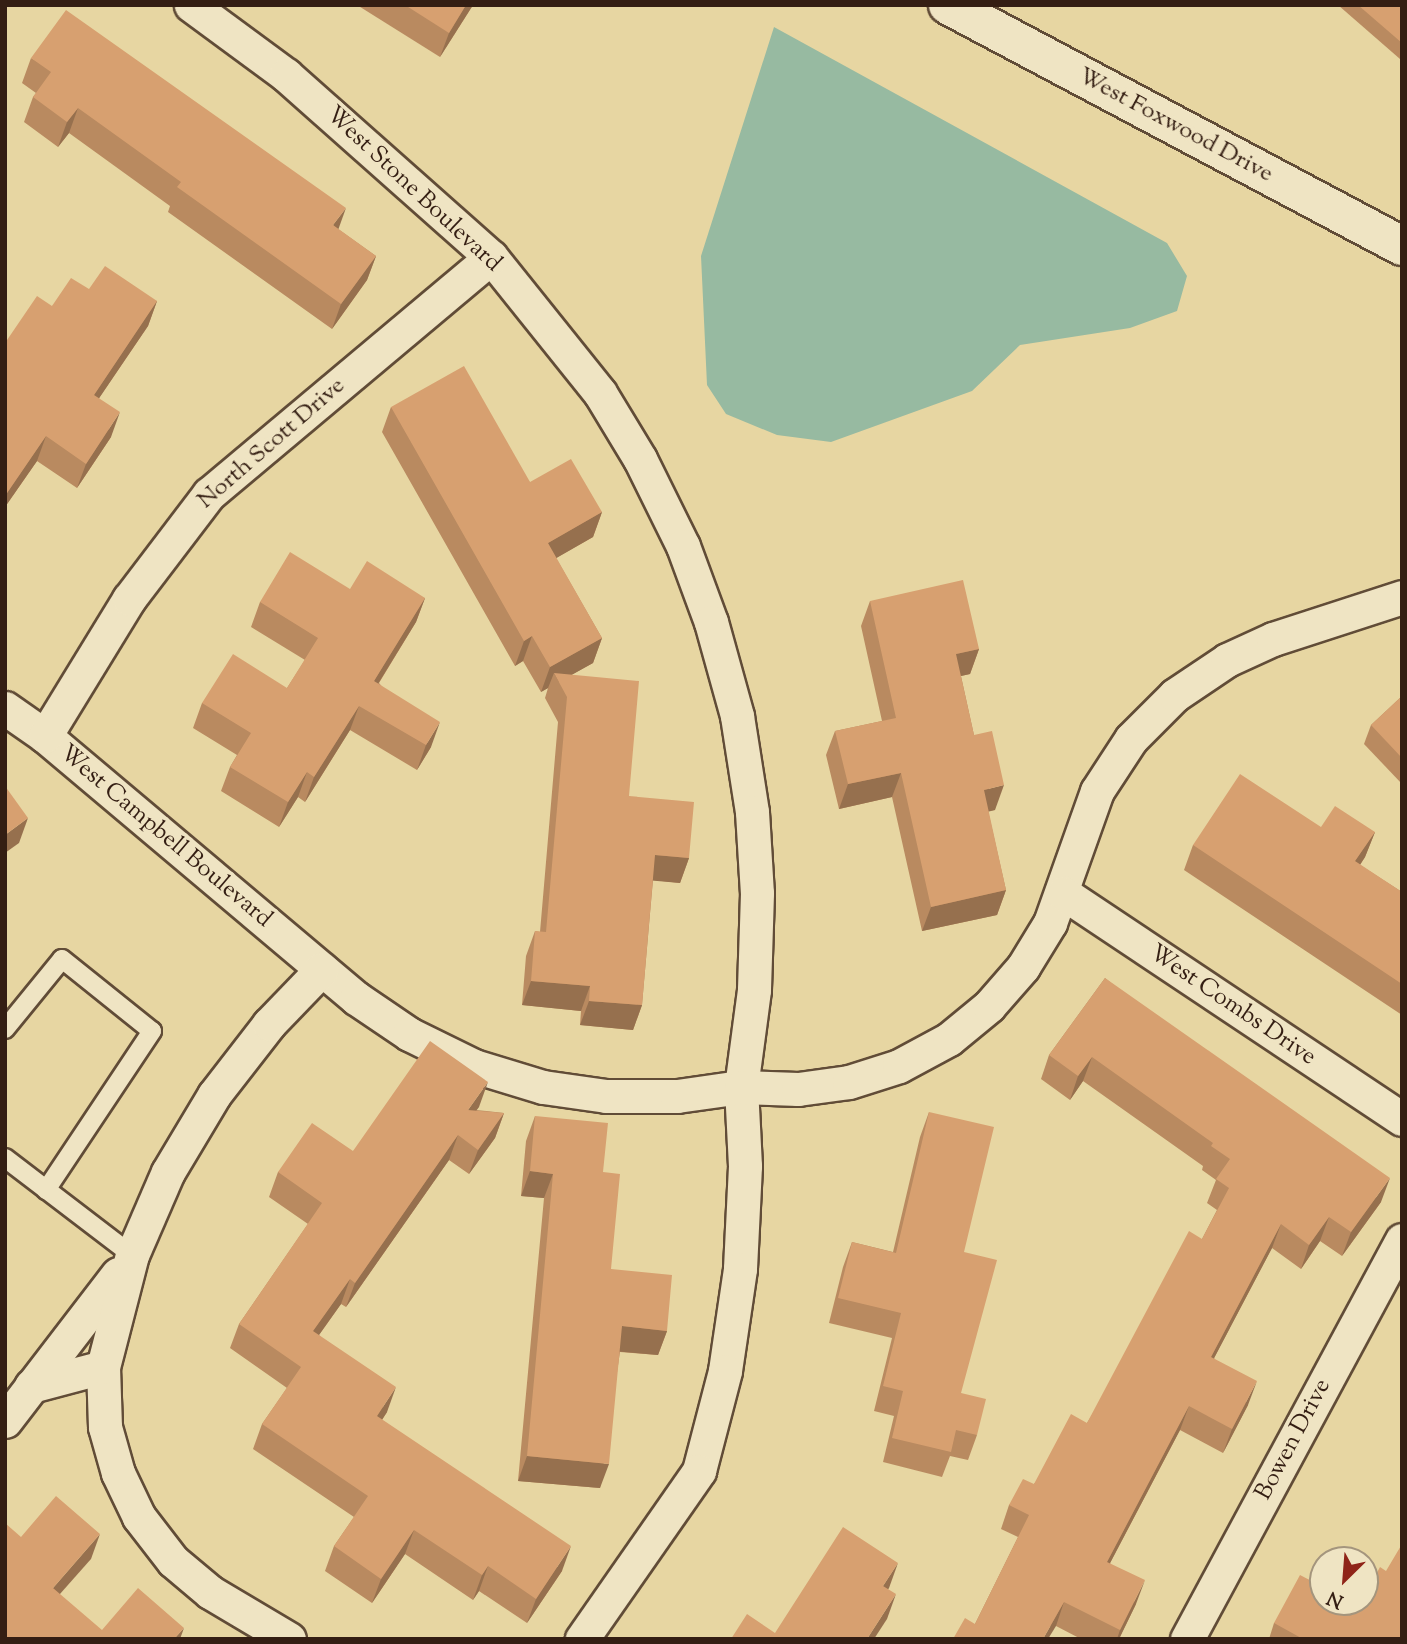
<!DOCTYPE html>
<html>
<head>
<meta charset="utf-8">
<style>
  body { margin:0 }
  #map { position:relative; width:1407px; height:1644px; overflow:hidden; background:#e7d6a2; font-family:"Sorts Mill Goudy",serif }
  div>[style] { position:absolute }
  .water>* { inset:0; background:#97baa1 }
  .roads { filter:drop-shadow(2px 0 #614c37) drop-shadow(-2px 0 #614c37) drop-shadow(0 2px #614c37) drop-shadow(0 -2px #614c37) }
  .service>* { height:18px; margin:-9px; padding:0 9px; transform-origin:9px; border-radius:9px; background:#efe4c3 }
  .minor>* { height:33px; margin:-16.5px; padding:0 16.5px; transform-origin:16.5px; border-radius:16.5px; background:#efe4c3 }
  .secondary>* { height:38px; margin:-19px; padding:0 19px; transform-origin:19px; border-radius:19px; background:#efe4c3 }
  .wall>* { inset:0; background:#b98a60 }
  .shaded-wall>* { inset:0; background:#96704e }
  .building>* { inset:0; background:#d7a070 }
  span { translate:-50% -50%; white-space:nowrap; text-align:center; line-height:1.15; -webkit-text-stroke:7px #efe4c3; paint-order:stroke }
  .street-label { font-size:24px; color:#341e13 }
  .frame { position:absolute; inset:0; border:7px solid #341e13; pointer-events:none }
  .north { position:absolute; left:1309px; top:1546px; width:70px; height:70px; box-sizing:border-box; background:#efe4c3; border:2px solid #a4957d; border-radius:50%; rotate:205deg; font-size:19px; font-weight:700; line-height:28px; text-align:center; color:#341e13 }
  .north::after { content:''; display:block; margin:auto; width:24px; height:32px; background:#8f2418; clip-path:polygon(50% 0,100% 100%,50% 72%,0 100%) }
</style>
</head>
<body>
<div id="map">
  <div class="water">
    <i style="clip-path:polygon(774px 27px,1167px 243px,1187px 276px,1177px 311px,1130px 328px,1020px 345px,972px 391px,831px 442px,777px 435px,726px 414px,707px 385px,701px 256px)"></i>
  </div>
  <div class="roads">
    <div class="service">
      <i style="left:5px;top:1029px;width:90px;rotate:-50.8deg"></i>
      <i style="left:62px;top:959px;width:115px;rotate:38.7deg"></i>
      <i style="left:152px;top:1031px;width:191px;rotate:123.7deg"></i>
      <i style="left:5px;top:1158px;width:160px;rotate:37.4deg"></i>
    </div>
    <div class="minor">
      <i style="left:191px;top:5px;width:118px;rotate:36.4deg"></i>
      <i style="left:286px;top:75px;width:274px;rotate:41.6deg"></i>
      <i style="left:491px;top:257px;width:174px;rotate:51.3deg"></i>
      <i style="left:600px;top:393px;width:77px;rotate:58.8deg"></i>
      <i style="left:640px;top:459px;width:97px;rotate:63.7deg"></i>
      <i style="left:683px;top:546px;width:81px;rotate:69.8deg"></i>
      <i style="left:711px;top:622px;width:98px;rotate:74.5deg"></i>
      <i style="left:737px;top:716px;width:97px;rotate:81.1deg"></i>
      <i style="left:752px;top:812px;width:81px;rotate:86.5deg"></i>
      <i style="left:757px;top:893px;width:97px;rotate:91.8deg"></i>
      <i style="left:754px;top:990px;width:98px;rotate:97.6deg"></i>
      <i style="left:741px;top:1087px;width:79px;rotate:87.1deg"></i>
      <i style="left:745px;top:1166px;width:103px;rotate:92.8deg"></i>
      <i style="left:740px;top:1269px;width:103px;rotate:98.4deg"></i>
      <i style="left:725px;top:1371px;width:103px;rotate:104.6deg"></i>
      <i style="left:699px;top:1471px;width:205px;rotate:124.9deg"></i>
      <i style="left:5px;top:708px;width:49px;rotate:35deg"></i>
      <i style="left:45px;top:736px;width:407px;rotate:40.1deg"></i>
      <i style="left:356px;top:998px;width:64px;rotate:34.2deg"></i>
      <i style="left:409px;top:1034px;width:72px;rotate:26.2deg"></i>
      <i style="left:474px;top:1066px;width:72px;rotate:16.9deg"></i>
      <i style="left:543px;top:1087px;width:64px;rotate:8.1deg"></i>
      <i style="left:606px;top:1096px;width:71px"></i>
      <i style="left:677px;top:1096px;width:65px;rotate:-8deg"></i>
      <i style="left:741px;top:1087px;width:57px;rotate:2deg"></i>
      <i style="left:798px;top:1089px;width:51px;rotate:-7.8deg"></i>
      <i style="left:849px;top:1082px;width:52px;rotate:-17.7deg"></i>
      <i style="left:899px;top:1066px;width:57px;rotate:-28.4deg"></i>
      <i style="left:949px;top:1039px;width:52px;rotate:-39.5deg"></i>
      <i style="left:989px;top:1006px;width:52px;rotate:-48.9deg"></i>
      <i style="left:1023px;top:967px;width:52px;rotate:-58.5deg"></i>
      <i style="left:1050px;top:923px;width:140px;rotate:-70.4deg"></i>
      <i style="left:1097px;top:791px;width:62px;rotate:-56.8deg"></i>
      <i style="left:1131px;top:739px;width:62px;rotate:-45deg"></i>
      <i style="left:1175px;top:695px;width:63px;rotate:-33.9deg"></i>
      <i style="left:1227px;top:660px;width:51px;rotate:-24.5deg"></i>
      <i style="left:1273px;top:639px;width:136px;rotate:-18deg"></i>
      <i style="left:45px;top:736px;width:161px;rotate:-58.5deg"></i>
      <i style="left:129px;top:599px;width:132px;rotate:-52.7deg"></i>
      <i style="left:209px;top:494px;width:368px;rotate:-40deg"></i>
      <i style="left:1063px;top:893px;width:407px;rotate:33.7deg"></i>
      <i style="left:31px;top:1386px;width:74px;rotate:-14.8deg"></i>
      <i style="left:5px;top:1421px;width:185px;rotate:-52.5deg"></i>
      <i style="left:289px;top:1639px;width:92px;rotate:-149.3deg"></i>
      <i style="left:210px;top:1592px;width:48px;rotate:-140deg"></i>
      <i style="left:173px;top:1561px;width:56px;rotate:-127.7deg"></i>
      <i style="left:139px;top:1517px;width:49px;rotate:-115.5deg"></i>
      <i style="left:118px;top:1473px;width:48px;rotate:-105.8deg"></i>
      <i style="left:105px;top:1427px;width:60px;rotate:-91.9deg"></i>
      <i style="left:103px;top:1367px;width:116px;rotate:-75.5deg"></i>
      <i style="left:132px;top:1255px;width:90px;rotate:-66.6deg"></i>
      <i style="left:168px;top:1172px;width:90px;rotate:-59.1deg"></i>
      <i style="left:214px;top:1095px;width:90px;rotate:-52.2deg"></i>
      <i style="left:269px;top:1024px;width:76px;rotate:-46.1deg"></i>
      <i style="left:1187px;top:1639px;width:453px;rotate:-61.7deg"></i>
    </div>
    <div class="secondary">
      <i style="left:948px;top:5px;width:514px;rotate:27.96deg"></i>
    </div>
  </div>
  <div class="wall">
    <i style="clip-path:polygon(357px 5px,473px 5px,440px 57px)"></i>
    <i style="clip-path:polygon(1338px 5px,1402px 5px,1402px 60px,1400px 59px)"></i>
    <i style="clip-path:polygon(31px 58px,338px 229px,376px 256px,367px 280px,332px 329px,168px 212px,170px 206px,69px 133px,58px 147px,24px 122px,33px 97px,36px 93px,22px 83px)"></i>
    <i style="clip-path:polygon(89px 289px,157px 301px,148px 326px,99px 398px,111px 437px,77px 488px,37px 461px,5px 507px,5px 343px,52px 306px)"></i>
    <i style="clip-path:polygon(391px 407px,530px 482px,602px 512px,593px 537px,556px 558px,602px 638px,593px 663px,571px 675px,629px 796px,689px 858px,680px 883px,653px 880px,642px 1005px,633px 1030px,580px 1025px,581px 1011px,522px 1005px,526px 956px,535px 931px,540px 932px,558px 722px,545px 698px,548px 688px,541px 692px,523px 661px,515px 666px,382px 432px)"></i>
    <i style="clip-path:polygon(350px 589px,425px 598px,416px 622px,379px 683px,431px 747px,417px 770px,350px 730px,305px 802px,298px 797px,279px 827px,221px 791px,230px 767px,237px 755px,193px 728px,202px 703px,287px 688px,305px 660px,251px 627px,260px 602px)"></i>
    <i style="clip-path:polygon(870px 601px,979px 649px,970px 674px,961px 676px,974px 735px,995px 810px,988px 811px,1006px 890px,997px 915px,922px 931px,892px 797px,839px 809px,826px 755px,835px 731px,882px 721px,861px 626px)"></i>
    <i style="clip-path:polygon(1402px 696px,1402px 784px,1364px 744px,1371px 725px)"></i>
    <i style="clip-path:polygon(1321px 827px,1375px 832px,1365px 857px,1360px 865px,1402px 892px,1402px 1015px,1184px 870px,1193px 845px)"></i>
    <i style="clip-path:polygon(1105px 978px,1381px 1202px,1342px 1256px,1320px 1241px,1301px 1269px,1272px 1248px,1214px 1358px,1248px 1405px,1223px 1453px,1180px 1430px,1110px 1563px,1136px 1604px,1119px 1639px,1081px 1639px,1056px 1626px,975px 1624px,1018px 1537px,1001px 1529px,1009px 1505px,1034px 1484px,1087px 1423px,1202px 1239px,1217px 1210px,1207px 1203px,1216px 1180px,1202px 1170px,1203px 1166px,1083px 1081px,1070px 1100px,1041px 1079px,1049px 1055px)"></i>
    <i style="clip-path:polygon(479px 1107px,476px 1110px,504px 1113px,495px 1138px,469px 1174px,449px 1160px,346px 1307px,341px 1304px,319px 1335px,387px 1412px,382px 1420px,562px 1571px,527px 1623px,479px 1591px,473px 1600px,405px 1554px,372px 1603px,325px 1571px,334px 1546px,354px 1517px,253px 1449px,262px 1424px,287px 1388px,230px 1348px,239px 1324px,308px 1224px,269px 1197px,278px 1172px,353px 1151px)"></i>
    <i style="clip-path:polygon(929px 1112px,964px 1252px,961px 1393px,977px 1435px,968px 1460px,950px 1456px,942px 1477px,883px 1462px,894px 1416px,874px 1411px,892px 1338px,829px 1323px,843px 1267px,852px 1242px,893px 1252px,920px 1137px)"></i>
    <i style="clip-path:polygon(535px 1116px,603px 1172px,611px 1269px,667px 1331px,658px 1355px,620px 1352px,600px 1488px,518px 1481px,544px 1198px,521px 1196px,526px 1141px)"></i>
    <i style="clip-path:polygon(1386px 1571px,1402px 1639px,1269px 1639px,1274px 1623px,1359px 1606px)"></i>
  </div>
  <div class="shaded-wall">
    <i style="clip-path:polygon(466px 5px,473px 5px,440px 57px,449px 33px)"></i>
    <i style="clip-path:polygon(78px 108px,69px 133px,58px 147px,67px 122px)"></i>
    <i style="clip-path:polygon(346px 208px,337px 233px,333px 225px)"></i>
    <i style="clip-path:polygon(376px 256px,367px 280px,332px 329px,341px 304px)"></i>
    <i style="clip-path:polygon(157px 301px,148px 326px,85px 419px,94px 395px)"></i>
    <i style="clip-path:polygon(120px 412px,111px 437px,77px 488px,86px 464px)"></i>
    <i style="clip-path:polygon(46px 436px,37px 461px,5px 507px,5px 496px)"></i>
    <i style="clip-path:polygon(602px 512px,593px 537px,539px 568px,548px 543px)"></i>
    <i style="clip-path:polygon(425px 598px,416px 622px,365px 705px,374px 681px)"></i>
    <i style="clip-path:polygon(532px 636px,523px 661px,515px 666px,524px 641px)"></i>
    <i style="clip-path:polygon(602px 638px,593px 663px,559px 682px,554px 673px,548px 688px,541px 692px,550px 667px)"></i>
    <i style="clip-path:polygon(979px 649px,970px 674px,947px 679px,956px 654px)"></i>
    <i style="clip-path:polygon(359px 706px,350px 730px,305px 802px,314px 777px)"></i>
    <i style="clip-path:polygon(440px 722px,431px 747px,417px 770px,426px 745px)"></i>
    <i style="clip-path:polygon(307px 772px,298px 797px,279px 827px,288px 802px)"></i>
    <i style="clip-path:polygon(901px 773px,892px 797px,839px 809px,848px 784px)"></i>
    <i style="clip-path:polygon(1004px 785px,995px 810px,975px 815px,984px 790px)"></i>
    <i style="clip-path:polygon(28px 818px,19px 843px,5px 853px,5px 835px)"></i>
    <i style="clip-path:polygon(1375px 832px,1365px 857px,1346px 886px,1355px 861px)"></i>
    <i style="clip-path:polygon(655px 855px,689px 858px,680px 883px,646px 880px)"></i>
    <i style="clip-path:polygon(1006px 890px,997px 915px,922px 931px,931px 907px)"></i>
    <i style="clip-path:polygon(531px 981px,590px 986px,581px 1011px,522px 1005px)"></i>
    <i style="clip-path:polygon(589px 1001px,642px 1005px,633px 1030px,580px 1025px)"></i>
    <i style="clip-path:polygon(1092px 1057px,1083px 1081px,1070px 1100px,1078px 1076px)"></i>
    <i style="clip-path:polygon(488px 1082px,479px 1107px,459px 1134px,468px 1110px)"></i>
    <i style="clip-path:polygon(504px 1113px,495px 1138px,469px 1174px,478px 1150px)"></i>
    <i style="clip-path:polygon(458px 1135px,449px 1160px,346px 1307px,355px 1283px)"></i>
    <i style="clip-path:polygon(530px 1171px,553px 1174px,544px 1198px,521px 1196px)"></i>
    <i style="clip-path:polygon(1390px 1178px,1381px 1202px,1342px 1256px,1351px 1232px)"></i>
    <i style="clip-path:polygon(1329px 1217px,1320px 1241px,1301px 1269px,1309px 1245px)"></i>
    <i style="clip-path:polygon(1281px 1224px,1272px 1248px,1202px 1381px,1211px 1357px)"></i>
    <i style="clip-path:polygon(350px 1279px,341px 1304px,304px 1356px,313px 1331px)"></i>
    <i style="clip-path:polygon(622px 1326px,667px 1331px,658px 1355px,613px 1351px)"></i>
    <i style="clip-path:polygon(1257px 1381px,1248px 1405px,1223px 1453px,1232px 1429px)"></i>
    <i style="clip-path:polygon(396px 1387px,387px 1412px,368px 1441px,377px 1416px)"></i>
    <i style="clip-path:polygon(1189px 1406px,1180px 1430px,1098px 1586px,1107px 1562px)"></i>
    <i style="clip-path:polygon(527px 1456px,609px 1464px,600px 1488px,518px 1481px)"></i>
    <i style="clip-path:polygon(414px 1530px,405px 1554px,372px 1603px,381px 1579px)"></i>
    <i style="clip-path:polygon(100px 1534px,91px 1559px,44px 1612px,53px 1588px)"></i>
    <i style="clip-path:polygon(571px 1546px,562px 1571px,527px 1623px,536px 1599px)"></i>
    <i style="clip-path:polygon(898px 1563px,889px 1588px,874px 1611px,883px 1586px)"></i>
    <i style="clip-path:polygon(488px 1566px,479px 1591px,473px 1600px,482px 1575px)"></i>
    <i style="clip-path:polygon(1145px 1580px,1136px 1604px,1119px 1639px,1117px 1639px,1120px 1630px)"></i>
    <i style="clip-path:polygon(896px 1594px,887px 1619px,874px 1639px,867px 1639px)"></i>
    <i style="clip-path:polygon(1064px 1602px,1056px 1626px,1048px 1639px,1043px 1639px)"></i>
    <i style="clip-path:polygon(184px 1628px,180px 1639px,174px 1639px)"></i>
  </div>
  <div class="building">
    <i style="clip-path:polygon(405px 5px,466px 5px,449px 33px)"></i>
    <i style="clip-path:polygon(1358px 5px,1402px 5px,1402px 43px)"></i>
    <i style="clip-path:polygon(66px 10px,346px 208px,333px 225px,376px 256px,341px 304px,177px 187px,181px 182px,78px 108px,67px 122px,33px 97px,51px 72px,31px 58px)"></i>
    <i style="clip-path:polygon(105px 266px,157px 301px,94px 395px,120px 412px,86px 464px,46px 436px,5px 496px,5px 343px,37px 296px,52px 306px,71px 278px,89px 289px)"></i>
    <i style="clip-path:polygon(464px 366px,530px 482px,571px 459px,602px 512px,548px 543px,602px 638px,550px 667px,532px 636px,524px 641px,391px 407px)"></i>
    <i style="clip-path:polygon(290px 552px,350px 589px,367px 561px,425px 598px,374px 681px,440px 722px,426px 745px,359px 706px,314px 777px,307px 772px,288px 802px,230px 767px,251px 733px,202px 703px,233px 654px,287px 688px,318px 638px,260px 602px)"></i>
    <i style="clip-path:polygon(963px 580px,979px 649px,956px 654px,974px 735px,992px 731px,1004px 785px,984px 790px,1006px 890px,931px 907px,901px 773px,848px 784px,835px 731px,896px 718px,870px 601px)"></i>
    <i style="clip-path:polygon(554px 673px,639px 681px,629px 796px,694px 802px,689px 858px,655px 855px,642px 1005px,589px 1001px,590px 986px,531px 981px,535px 931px,546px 932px,567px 697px)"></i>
    <i style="clip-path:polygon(1402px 696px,1402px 758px,1371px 725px)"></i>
    <i style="clip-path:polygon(1240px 774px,1321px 827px,1335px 806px,1375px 832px,1355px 861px,1402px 892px,1402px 984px,1193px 845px)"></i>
    <i style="clip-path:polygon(5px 786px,28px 818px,5px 835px)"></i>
    <i style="clip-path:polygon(1105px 978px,1390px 1178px,1351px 1232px,1329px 1217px,1309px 1245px,1281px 1224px,1211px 1357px,1257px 1381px,1232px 1429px,1189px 1406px,1107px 1562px,1145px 1580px,1120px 1630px,1064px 1602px,1043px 1639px,953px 1639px,965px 1618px,975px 1624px,1029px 1515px,1009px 1505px,1023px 1479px,1034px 1484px,1071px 1414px,1087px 1423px,1189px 1231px,1202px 1239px,1229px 1188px,1216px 1179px,1230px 1159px,1211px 1146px,1213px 1143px,1092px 1057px,1078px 1076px,1049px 1055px)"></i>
    <i style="clip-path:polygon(430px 1041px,488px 1082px,468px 1110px,504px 1113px,478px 1150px,458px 1135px,355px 1283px,350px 1279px,313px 1331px,396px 1387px,377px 1416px,571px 1546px,536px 1599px,488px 1566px,482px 1575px,414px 1530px,381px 1579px,334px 1546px,368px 1496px,262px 1424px,301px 1367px,239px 1324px,322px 1203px,278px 1172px,312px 1123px,353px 1151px)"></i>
    <i style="clip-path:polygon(929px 1112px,994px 1127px,964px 1252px,997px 1260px,961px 1393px,986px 1399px,977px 1435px,956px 1430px,951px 1452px,892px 1438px,903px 1391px,883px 1386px,901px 1313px,838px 1298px,852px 1242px,896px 1253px)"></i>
    <i style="clip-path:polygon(535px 1116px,608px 1123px,603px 1172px,620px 1174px,611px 1269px,672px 1275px,667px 1331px,622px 1326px,609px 1464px,527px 1456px,553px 1174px,530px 1171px)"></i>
    <i style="clip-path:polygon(56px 1496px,100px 1534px,53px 1588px,102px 1630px,138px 1588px,184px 1628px,174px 1639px,9px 1639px,5px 1635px,5px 1523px,21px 1537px)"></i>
    <i style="clip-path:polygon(843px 1527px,898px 1563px,883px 1586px,896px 1594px,867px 1639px,731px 1639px,747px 1614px,775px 1633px)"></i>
    <i style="clip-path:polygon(1402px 1544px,1402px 1639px,1303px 1639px,1274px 1623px,1300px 1575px,1323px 1587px,1323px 1602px,1351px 1602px,1359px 1606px,1361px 1602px,1365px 1602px,1365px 1595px,1380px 1567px,1386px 1571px)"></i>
  </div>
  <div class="street-label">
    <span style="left:1175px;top:126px;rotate:28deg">West Foxwood Drive</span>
    <span style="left:413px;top:190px;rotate:43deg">West Stone Boulevard</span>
    <span style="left:272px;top:444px;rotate:-41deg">North Scott Drive</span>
    <span style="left:165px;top:837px;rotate:40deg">West Campbell Boulevard</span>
    <span style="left:1232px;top:1006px;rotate:34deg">West Combs Drive</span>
    <span style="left:1294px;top:1440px;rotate:-62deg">Bowen Drive</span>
  </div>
  <div class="frame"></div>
  <div class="north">N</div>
</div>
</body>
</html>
